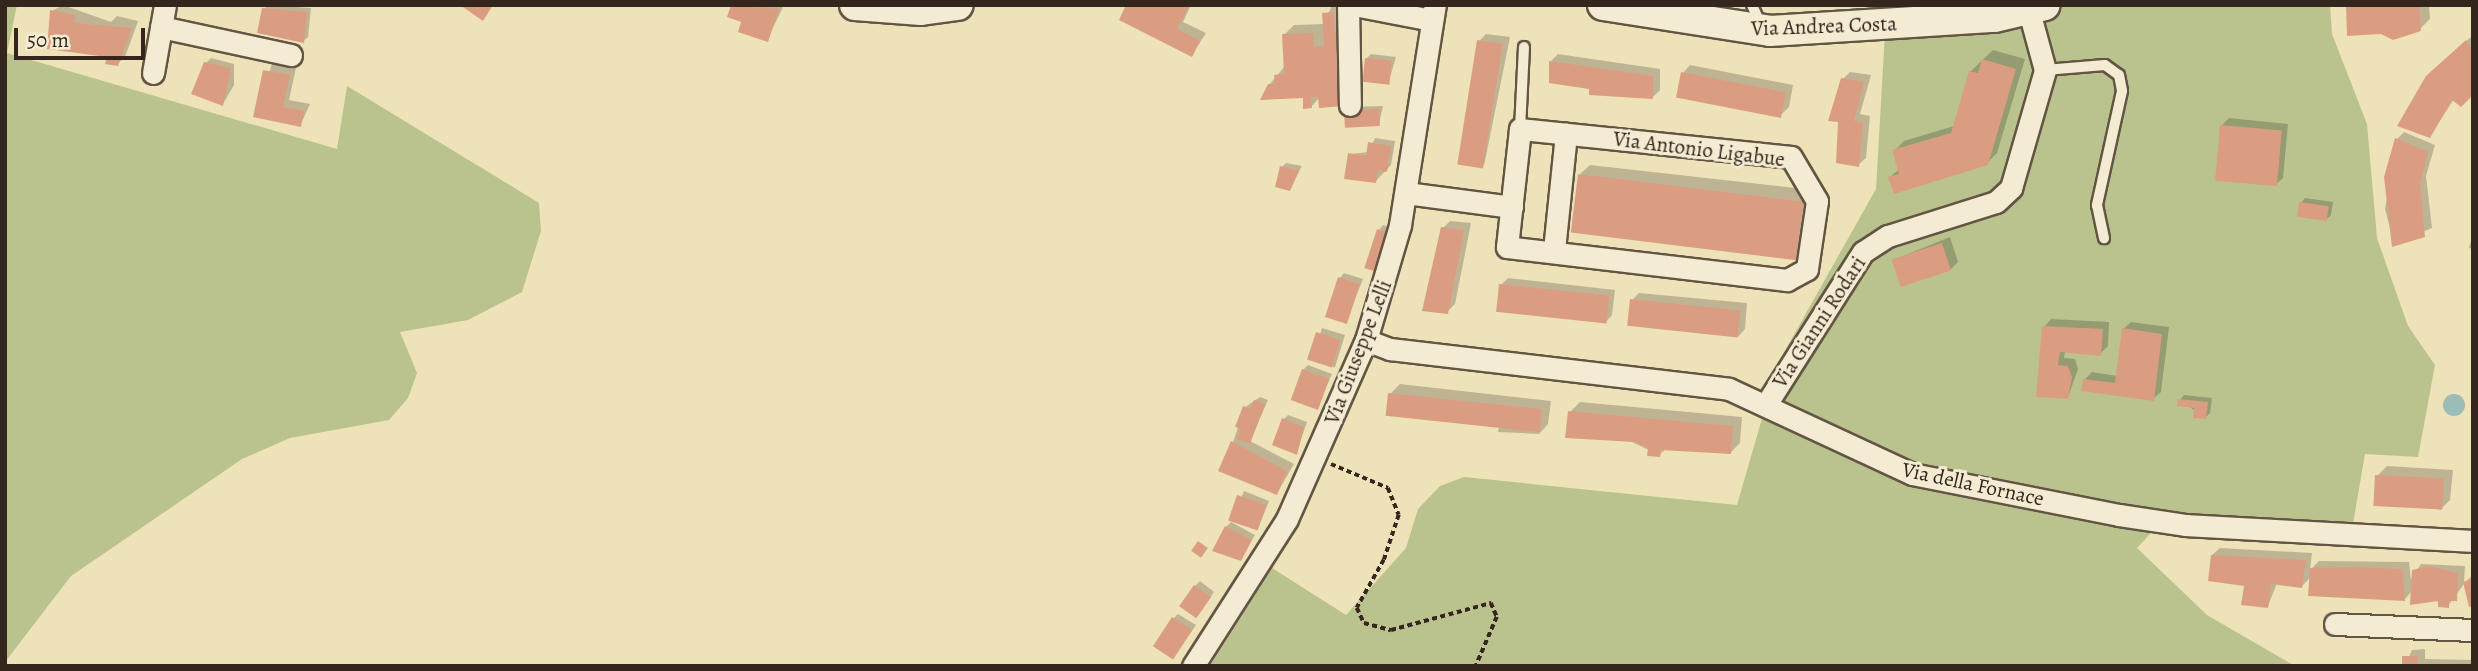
<!DOCTYPE html>
<html>
<head>
<meta charset="utf-8">
<style>
  body { margin:0 }
  #map { position:relative; width:2478px; height:671px; overflow:hidden; background:#eee2b9; font-family:Alegreya,serif }
  div>[style] { position:absolute }
  .green>* { inset:0; background:#bac38e }
  .water>* { inset:0; background:#9cbcb8 }
  .round { border-radius:50% }
  .shadow>* { inset:0; background:#0003; transform-origin:0 0 }
  .building>* { inset:0; background:#db9d82; transform-origin:0 0 }
  .path>* { height:3.5px; margin-top:-1.75px; transform-origin:0; background:repeating-linear-gradient(90deg,#35261d 0 5px,transparent 0 8.5px) }
  .roads { filter:drop-shadow(2px 0 #635544) drop-shadow(-2px 0 #635544) drop-shadow(0 2px #635544) drop-shadow(0 -2px #635544) }
  .service>* { height:10px; margin:-5px; padding:0 5px; transform-origin:5px; border-radius:5px; background:#f4ecd2 }
  .minor>* { height:21px; margin:-10.5px; padding:0 10.5px; transform-origin:10.5px; border-radius:10.5px; background:#f4ecd2 }
  .secondary>* { height:30px; margin:-15px; padding:0 15px; transform-origin:15px; border-radius:15px; background:#f4ecd2 }
  span { translate:-50% -50%; white-space:nowrap; text-align:center; line-height:1.15; -webkit-text-stroke:6px #f4ecd2; paint-order:stroke }
  .street-label { font-size:21px; color:#35261d }
  .frame { position:absolute; inset:0; border:7px solid #35261d; pointer-events:none }
  .scale { position:absolute; left:14px; top:28px; width:131px; height:32px; box-sizing:border-box; border:4px solid #35261d; border-top:0; padding-left:9px; font-size:21px; line-height:24px; white-space:nowrap; color:#35261d; -webkit-text-stroke:5px #f4ecd2; paint-order:stroke }
</style>
</head>
<body>
<div id="map">
  <div class="green">
    <i style="clip-path:polygon(5px 5px,17px 5px,7px 53px,337px 149px,347px 86px,539px 203px,541px 231px,522px 292px,468px 320px,400px 332px,417px 373px,408px 398px,389px 420px,290px 438px,242px 459px,71px 576px,5px 662px)"></i>
    <i style="clip-path:polygon(2039px 5px,2330px 5px,2332px 34px,2367px 124px,2377px 238px,2408px 326px,2435px 365px,2418px 457px,2365px 454px,2351px 535px,2162px 521px,2137px 548px,2207px 615px,2295px 666px,1210px 666px,1272px 568px,1346px 615px,1406px 548px,1418px 509px,1440px 486px,1464px 477px,1737px 505px,1778px 363px,1876px 189px,1885px 32px)"></i>
  </div>
  <div class="water">
    <i class="round" style="left:2443px;top:394px;width:22px;height:22px"></i>
  </div>
  <div class="shadow">
    <i style="clip-path:polygon(63px 5px,111px 22px,117px 16px,138px 21px,125px 57px,117px 64px,52px 11px)"></i>
    <i style="clip-path:polygon(268px 5px,311px 8px,308px 37px,303px 41px,264px 9px)"></i>
    <i style="clip-path:polygon(733px 5px,784px 5px,767px 40px)"></i>
    <i style="clip-path:polygon(1128px 5px,1191px 5px,1183px 22px,1206px 33px,1192px 55px)"></i>
    <i style="clip-path:polygon(1332px 5px,1343px 5px,1353px 95px,1320px 97px,1311px 107px,1305px 96px,1269px 85px,1285px 66px,1284px 35px,1294px 25px,1324px 24px)"></i>
    <i style="clip-path:polygon(2348px 5px,2429px 5px,2430px 19px,2420px 29px)"></i>
    <i style="clip-path:polygon(1486px 34px,1510px 37px,1484px 166px,1472px 119px,1465px 118px,1479px 41px)"></i>
    <i style="clip-path:polygon(2473px 35px,2473px 93px,2454px 99px,2430px 136px,2436px 69px)"></i>
    <i style="clip-path:polygon(1993px 50px,2025px 59px,1997px 153px,1987px 163px,1890px 177px,1899px 169px,1894px 151px,1904px 141px,1954px 126px,1970px 72px)"></i>
    <i style="clip-path:polygon(1371px 54px,1396px 57px,1388px 84px,1367px 58px)"></i>
    <i style="clip-path:polygon(1558px 54px,1660px 69px,1660px 90px,1652px 98px,1591px 87px,1551px 61px)"></i>
    <i style="clip-path:polygon(211px 58px,234px 64px,234px 85px,223px 104px,206px 63px)"></i>
    <i style="clip-path:polygon(272px 64px,296px 68px,289px 100px,310px 104px,300px 126px,255px 116px)"></i>
    <i style="clip-path:polygon(1690px 65px,1793px 85px,1789px 107px,1782px 114px,1683px 73px)"></i>
    <i style="clip-path:polygon(1850px 72px,1871px 75px,1860px 114px,1870px 116px,1866px 158px,1858px 165px,1843px 79px)"></i>
    <i style="clip-path:polygon(1383px 106px,1379px 124px,1350px 107px)"></i>
    <i style="clip-path:polygon(2229px 118px,2288px 124px,2283px 178px,2275px 185px,2222px 125px)"></i>
    <i style="clip-path:polygon(2404px 132px,2435px 145px,2426px 176px,2432px 228px,2394px 244px,2385px 209px,2397px 139px)"></i>
    <i style="clip-path:polygon(1375px 138px,1395px 141px,1391px 165px,1375px 182px,1350px 154px,1369px 152px)"></i>
    <i style="clip-path:polygon(1286px 163px,1302px 166px,1289px 189px,1282px 167px)"></i>
    <i style="clip-path:polygon(1590px 165px,1813px 190px,1807px 247px,1797px 257px,1580px 174px)"></i>
    <i style="clip-path:polygon(2305px 198px,2333px 202px,2331px 215px,2327px 219px,2301px 203px)"></i>
    <i style="clip-path:polygon(1450px 221px,1471px 223px,1455px 304px,1447px 312px,1443px 228px)"></i>
    <i style="clip-path:polygon(1383px 225px,1393px 228px,1381px 265px,1379px 230px)"></i>
    <i style="clip-path:polygon(2473px 233px,2473px 249px,2469px 248px)"></i>
    <i style="clip-path:polygon(1950px 237px,1958px 262px,1950px 270px,1893px 260px)"></i>
    <i style="clip-path:polygon(1344px 273px,1363px 279px,1346px 322px,1340px 278px)"></i>
    <i style="clip-path:polygon(1508px 278px,1615px 290px,1612px 315px,1605px 323px,1501px 285px)"></i>
    <i style="clip-path:polygon(1639px 293px,1747px 303px,1745px 329px,1738px 337px,1632px 300px)"></i>
    <i style="clip-path:polygon(2051px 319px,2109px 322px,2108px 346px,2100px 354px,2065px 351px,2064px 358px,2075px 359px,2078px 369px,2068px 397px,2044px 327px)"></i>
    <i style="clip-path:polygon(2131px 322px,2169px 327px,2161px 392px,2153px 399px,2085px 379px,2092px 372px,2117px 376px,2123px 329px)"></i>
    <i style="left:1322px;top:328px;width:24px;height:34px;rotate:17deg"></i>
    <i style="clip-path:polygon(1308px 365px,1332px 374px,1316px 409px,1303px 370px)"></i>
    <i style="clip-path:polygon(1400px 384px,1551px 401px,1548px 424px,1539px 434px,1498px 432px,1499px 427px,1390px 394px)"></i>
    <i style="clip-path:polygon(2184px 395px,2212px 398px,2210px 413px,2205px 418px,2180px 400px)"></i>
    <i style="clip-path:polygon(1260px 397px,1268px 400px,1250px 441px,1294px 464px,1277px 493px,1233px 442px,1245px 407px)"></i>
    <i style="clip-path:polygon(1580px 402px,1742px 417px,1740px 443px,1730px 453px,1666px 449px,1659px 455px,1570px 412px)"></i>
    <i style="clip-path:polygon(1288px 415px,1307px 422px,1296px 453px,1284px 419px)"></i>
    <i style="clip-path:polygon(2387px 466px,2453px 470px,2450px 500px,2440px 510px,2377px 476px)"></i>
    <i style="left:1244px;top:491px;width:27px;height:31px;rotate:22deg"></i>
    <i style="clip-path:polygon(1231px 522px,1255px 535px,1240px 559px,1226px 527px)"></i>
    <i style="clip-path:polygon(2220px 548px,2312px 553px,2310px 570px,2319px 561px,2409px 562px,2411px 580px,2421px 564px,2465px 566px,2464px 583px,2473px 575px,2473px 605px,2464px 584px,2448px 606px,2412px 591px,2405px 599px,2311px 577px,2302px 586px,2277px 583px,2268px 606px,2212px 555px)"></i>
    <i style="clip-path:polygon(1200px 581px,1214px 592px,1200px 611px,1195px 586px)"></i>
    <i style="clip-path:polygon(1178px 614px,1196px 625px,1177px 653px,1174px 618px)"></i>
    <i style="clip-path:polygon(2425px 649px,2425px 659px,2473px 660px,2473px 666px,2405px 666px,2412px 650px)"></i>
  </div>
  <div class="building">
    <i style="clip-path:polygon(460px 5px,493px 5px,483px 21px)"></i>
    <i style="clip-path:polygon(731px 5px,779px 9px,768px 42px,738px 32px,741px 22px,727px 17px)"></i>
    <i style="clip-path:polygon(1126px 5px,1189px 5px,1177px 29px,1200px 41px,1192px 57px,1119px 20px)"></i>
    <i style="clip-path:polygon(2346px 5px,2419px 5px,2421px 31px,2393px 40px,2381px 34px,2347px 36px)"></i>
    <i style="clip-path:polygon(262px 8px,307px 12px,304px 43px,257px 33px)"></i>
    <i style="clip-path:polygon(50px 10px,75px 15px,74px 23px,132px 28px,118px 66px,105px 64px,107px 57px,47px 49px)"></i>
    <i style="clip-path:polygon(1333px 12px,1344px 106px,1319px 108px,1318px 97px,1311px 97px,1312px 108px,1303px 109px,1303px 98px,1260px 100px,1268px 84px,1275px 84px,1274px 75px,1284px 74px,1282px 34px,1313px 33px,1314px 47px,1324px 46px,1322px 13px)"></i>
    <i style="left:1477px;top:40px;width:26px;height:126px;rotate:9deg"></i>
    <i style="clip-path:polygon(2466px 40px,2473px 51px,2473px 95px,2461px 107px,2452px 100px,2430px 138px,2397px 126px,2426px 76px)"></i>
    <i style="left:1365px;top:58px;width:27px;height:24px;rotate:6deg"></i>
    <i style="clip-path:polygon(1982px 59px,2016px 69px,1988px 165px,1894px 194px,1888px 177px,1899px 174px,1892px 150px,1951px 133px,1969px 71px,1978px 73px)"></i>
    <i style="clip-path:polygon(1549px 61px,1653px 76px,1653px 99px,1589px 95px,1589px 89px,1549px 83px)"></i>
    <i style="clip-path:polygon(204px 62px,231px 68px,223px 106px,191px 94px)"></i>
    <i style="clip-path:polygon(263px 70px,290px 75px,283px 107px,304px 111px,301px 127px,253px 117px)"></i>
    <i style="left:1681px;top:72px;width:107px;height:26px;rotate:11deg"></i>
    <i style="clip-path:polygon(1841px 78px,1864px 82px,1854px 121px,1863px 123px,1859px 167px,1836px 163px,1838px 122px,1828px 121px)"></i>
    <i style="left:1379px;top:109px;width:17px;height:35px;rotate:87deg"></i>
    <i style="left:2220px;top:125px;width:62px;height:56px;rotate:5deg"></i>
    <i style="clip-path:polygon(2395px 138px,2428px 152px,2420px 184px,2425px 237px,2392px 247px,2384px 177px)"></i>
    <i style="clip-path:polygon(1368px 142px,1391px 146px,1387px 172px,1378px 170px,1376px 183px,1344px 179px,1348px 153px,1366px 156px)"></i>
    <i style="clip-path:polygon(1280px 166px,1299px 171px,1290px 191px,1275px 187px)"></i>
    <i style="left:1578px;top:174px;width:227px;height:59px;rotate:7deg"></i>
    <i style="left:2299px;top:202px;width:30px;height:15px;rotate:8deg"></i>
    <i style="clip-path:polygon(1441px 227px,1464px 230px,1448px 314px,1422px 311px)"></i>
    <i style="left:1377px;top:229px;width:13px;height:41px;rotate:18deg"></i>
    <i style="left:1942px;top:243px;width:29px;height:53px;rotate:72deg"></i>
    <i style="left:1338px;top:277px;width:23px;height:42px;rotate:18deg"></i>
    <i style="left:1499px;top:284px;width:111px;height:28px;rotate:6deg"></i>
    <i style="left:1630px;top:299px;width:111px;height:27px;rotate:6deg"></i>
    <i style="clip-path:polygon(2042px 326px,2103px 329px,2101px 356px,2060px 352px,2058px 365px,2068px 366px,2072px 377px,2068px 399px,2036px 397px)"></i>
    <i style="clip-path:polygon(2122px 328px,2162px 334px,2154px 401px,2081px 391px,2083px 379px,2115px 383px)"></i>
    <i style="left:1316px;top:332px;width:26px;height:29px;rotate:18deg"></i>
    <i style="left:1302px;top:369px;width:29px;height:33px;rotate:20deg"></i>
    <i style="left:1388px;top:393px;width:155px;height:23px;rotate:6deg"></i>
    <i style="clip-path:polygon(2178px 399px,2208px 402px,2206px 419px,2193px 418px,2194px 408px,2177px 406px)"></i>
    <i style="clip-path:polygon(1254px 400px,1265px 404px,1250px 444px,1237px 439px,1241px 429px,1235px 427px,1243px 406px,1250px 409px)"></i>
    <i style="clip-path:polygon(1568px 411px,1733px 426px,1731px 454px,1661px 450px,1660px 457px,1647px 456px,1648px 448px,1634px 442px,1565px 438px)"></i>
    <i style="clip-path:polygon(1282px 418px,1304px 427px,1297px 455px,1272px 445px)"></i>
    <i style="clip-path:polygon(1231px 441px,1287px 471px,1277px 495px,1218px 471px)"></i>
    <i style="left:2375px;top:475px;width:69px;height:31px;rotate:3deg"></i>
    <i style="left:1237px;top:495px;width:31px;height:27px;rotate:19deg"></i>
    <i style="clip-path:polygon(1225px 526px,1252px 540px,1241px 561px,1212px 551px)"></i>
    <i style="left:1198px;top:541px;width:12px;height:12px;rotate:35deg"></i>
    <i style="clip-path:polygon(2211px 555px,2306px 560px,2302px 588px,2271px 584px,2268px 608px,2241px 605px,2244px 586px,2208px 581px)"></i>
    <i style="clip-path:polygon(2428px 566px,2458px 573px,2457px 601px,2449px 601px,2449px 608px,2438px 607px,2438px 601px,2410px 605px,2412px 570px)"></i>
    <i style="clip-path:polygon(2358px 567px,2402px 569px,2405px 601px,2308px 596px,2310px 568px)"></i>
    <i style="clip-path:polygon(2473px 579px,2473px 606px,2469px 607px,2463px 582px)"></i>
    <i style="left:1194px;top:585px;width:21px;height:26px;rotate:35deg"></i>
    <i style="left:1172px;top:617px;width:24px;height:35px;rotate:33deg"></i>
    <i style="left:2402px;top:656px;width:16px;height:10px"></i>
  </div>
  <div class="path">
    <i style="left:1331px;top:464px;width:62px;rotate:22.8deg"></i>
    <i style="left:1388px;top:488px;width:29px;rotate:68deg"></i>
    <i style="left:1399px;top:515px;width:47px;rotate:108.4deg"></i>
    <i style="left:1384px;top:560px;width:55px;rotate:119.4deg"></i>
    <i style="left:1357px;top:608px;width:17px;rotate:65deg"></i>
    <i style="left:1364px;top:623px;width:28px;rotate:15deg"></i>
    <i style="left:1391px;top:630px;width:104px;rotate:-15.1deg"></i>
    <i style="left:1491px;top:603px;width:15px;rotate:67deg"></i>
    <i style="left:1497px;top:617px;width:53px;rotate:113.2deg"></i>
  </div>
  <div class="roads">
    <div class="service">
      <i style="left:1752px;top:5px;width:22px;rotate:66deg"></i>
      <i style="left:2045px;top:70px;width:60px;rotate:-4.8deg"></i>
      <i style="left:2105px;top:65px;width:17px;rotate:36deg"></i>
      <i style="left:2119px;top:75px;width:16px;rotate:79deg"></i>
      <i style="left:2122px;top:91px;width:117px;rotate:102.4deg"></i>
      <i style="left:2097px;top:205px;width:34px;rotate:78deg"></i>
      <i style="left:1520px;top:129px;width:82px;rotate:-87.2deg"></i>
    </div>
    <div class="minor">
      <i style="left:1348px;top:5px;width:100px;rotate:88.9deg"></i>
      <i style="left:1354px;top:5px;width:79px;rotate:10.9deg"></i>
      <i style="left:161px;top:27px;width:133px;rotate:12.2deg"></i>
      <i style="left:153px;top:73px;width:69px;rotate:-80deg"></i>
      <i style="left:1520px;top:129px;width:272px;rotate:5.9deg"></i>
      <i style="left:1791px;top:157px;width:51px;rotate:59.4deg"></i>
      <i style="left:1817px;top:201px;width:69px;rotate:98.4deg"></i>
      <i style="left:1807px;top:269px;width:23px;rotate:151deg"></i>
      <i style="left:1787px;top:280px;width:282px;rotate:-173.3deg"></i>
      <i style="left:1507px;top:247px;width:119px;rotate:-83.7deg"></i>
      <i style="left:1406px;top:193px;width:107px;rotate:7.5deg"></i>
      <i style="left:1554px;top:250px;width:117px;rotate:-84.1deg"></i>
      <i style="left:1366px;top:340px;width:26px;rotate:21deg"></i>
      <i style="left:1390px;top:349px;width:341px;rotate:6.7deg"></i>
      <i style="left:1729px;top:389px;width:202px;rotate:24.9deg"></i>
      <i style="left:1912px;top:474px;width:211px;rotate:11.2deg"></i>
      <i style="left:2119px;top:515px;width:68px;rotate:8.5deg"></i>
      <i style="left:2186px;top:525px;width:287px;rotate:3.2deg"></i>
      <i style="left:1767px;top:403px;width:179px;rotate:-57.6deg"></i>
      <i style="left:1863px;top:252px;width:30px;rotate:-33deg"></i>
      <i style="left:1888px;top:236px;width:113px;rotate:-17.5deg"></i>
      <i style="left:1996px;top:202px;width:21px;rotate:-43deg"></i>
      <i style="left:2011px;top:188px;width:123px;rotate:-73.9deg"></i>
      <i style="left:2045px;top:70px;width:61px;rotate:-105.2deg"></i>
      <i style="left:2335px;top:624px;width:138px;rotate:2.5deg"></i>
      <i style="left:1193px;top:666px;width:174px;rotate:-57.4deg"></i>
      <i style="left:1287px;top:519px;width:196px;rotate:-66.2deg"></i>
      <i style="left:1366px;top:340px;width:120px;rotate:-73.5deg"></i>
      <i style="left:1400px;top:225px;width:223px;rotate:-81deg"></i>
    </div>
    <div class="secondary">
      <i style="left:855px;top:5px;width:66px;rotate:4.3deg"></i>
      <i style="left:921px;top:10px;width:37px;rotate:-8deg"></i>
      <i style="left:1603px;top:5px;width:169px;rotate:8.8deg"></i>
      <i style="left:1770px;top:31px;width:225px;rotate:-3.6deg"></i>
      <i style="left:1995px;top:17px;width:51px;rotate:-13.5deg"></i>
    </div>
  </div>
  <div class="street-label">
    <span style="left:1824px;top:26px;rotate:-2deg">Via Andrea Costa</span>
    <span style="left:1699px;top:149px;rotate:7deg">Via Antonio Ligabue</span>
    <span style="left:1819px;top:322px;rotate:-57deg">Via Gianni Rodari</span>
    <span style="left:1358px;top:352px;rotate:-69deg">Via Giuseppe Lelli</span>
    <span style="left:1973px;top:484px;rotate:12deg">Via della Fornace</span>
  </div>
  <div class="frame"></div>
  <div class="scale">50 m</div>
</div>
</body>
</html>
